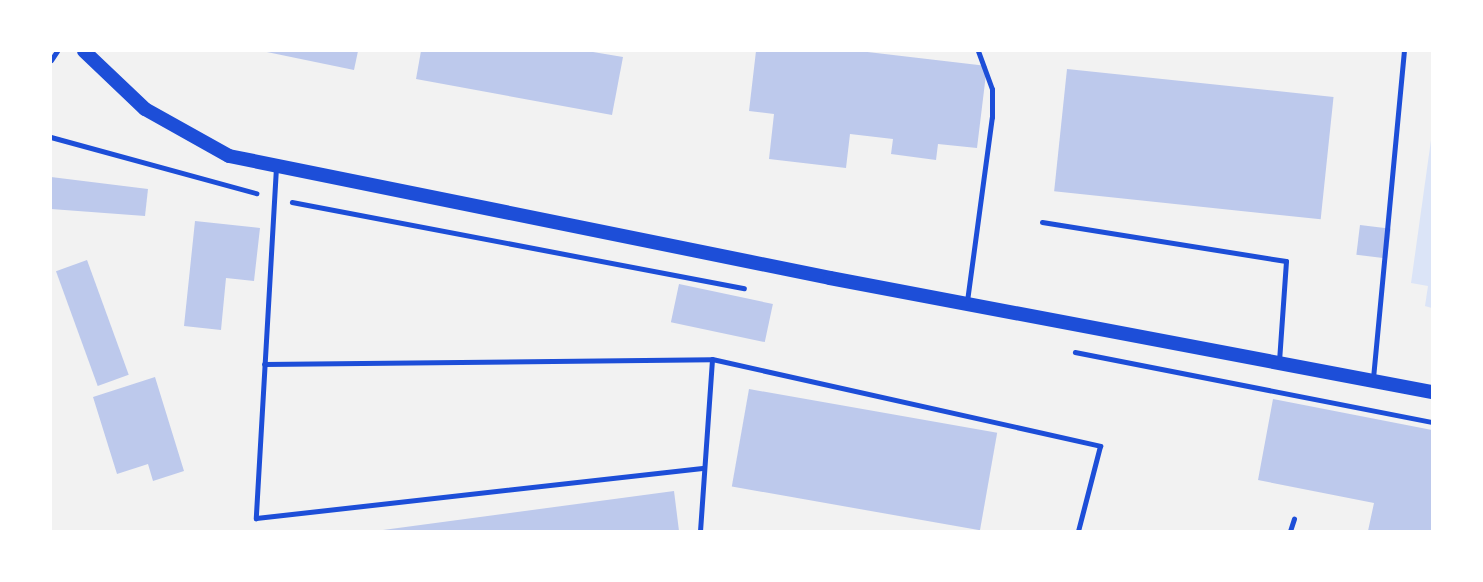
<!DOCTYPE html>
<html>
<head>
<meta charset="utf-8">
<style>
  body { margin:0 }
  #map { position:relative; width:1483px; height:582px; overflow:hidden; background:#f2f2f2; font-family:Ubuntu,sans-serif }
  div>[style] { position:absolute }
  .green>* { inset:0; background:#dbe4f7 }
  .building>* { inset:0; background:#bdc9ec; transform-origin:0 0 }
  .path>* { height:4.5px; margin:-2.25px; padding:0 2.25px; transform-origin:2.25px; border-radius:2.25px; background:#1d4ed8 }
  .service>* { height:5px; margin:-2.5px; padding:0 2.5px; transform-origin:2.5px; border-radius:2.5px; background:#1d4ed8 }
  .secondary>* { height:14px; margin:-7px; padding:0 7px; transform-origin:7px; border-radius:7px; background:#1d4ed8 }
  span { translate:-50% -50%; white-space:nowrap; text-align:center; line-height:1.15; -webkit-text-stroke:5px #fff; paint-order:stroke }
  .frame { position:absolute; inset:0; border:52px solid #fff; pointer-events:none }
</style>
</head>
<body>
<div id="map">
  <div class="green">
    <i style="clip-path:polygon(1432px 133px,1432px 308px,1425px 306px,1428px 286px,1411px 283px)"></i>
  </div>
  <div class="building">
    <i style="clip-path:polygon(262px 51px,358px 51px,354px 70px)"></i>
    <i style="clip-path:polygon(421px 51px,587px 51px,623px 57px,612px 115px,416px 79px)"></i>
    <i style="clip-path:polygon(756px 51px,859px 51px,987px 66px,977px 148px,938px 144px,936px 160px,891px 154px,893px 139px,850px 134px,846px 168px,769px 159px,774px 114px,749px 111px)"></i>
    <i style="left:1067px;top:69px;width:268px;height:123px;rotate:6deg"></i>
    <i style="clip-path:polygon(51px 177px,148px 189px,145px 216px,51px 209px)"></i>
    <i style="clip-path:polygon(195px 221px,260px 228px,254px 281px,226px 278px,221px 330px,184px 326px)"></i>
    <i style="left:1360px;top:225px;width:31px;height:30px;rotate:7deg"></i>
    <i style="left:87px;top:260px;width:122px;height:33px;rotate:70deg"></i>
    <i style="left:679px;top:284px;width:96px;height:39px;rotate:12deg"></i>
    <i style="clip-path:polygon(155px 377px,184px 471px,153px 481px,148px 464px,117px 474px,93px 397px)"></i>
    <i style="left:749px;top:389px;width:252px;height:99px;rotate:10deg"></i>
    <i style="clip-path:polygon(1273px 399px,1432px 430px,1432px 531px,1368px 531px,1374px 503px,1258px 480px)"></i>
    <i style="clip-path:polygon(674px 491px,679px 531px,383px 531px,383px 530px)"></i>
  </div>
  <div class="path">
    <i style="left:51px;top:137px;width:213px;rotate:15.3deg"></i>
    <i style="left:292px;top:202px;width:460px;rotate:10.8deg"></i>
    <i style="left:1075px;top:352px;width:364px;rotate:11.1deg"></i>
  </div>
  <div class="service">
    <i style="left:51px;top:60px;width:11px;rotate:-56deg"></i>
    <i style="left:276px;top:167px;width:352px;rotate:93.3deg"></i>
    <i style="left:256px;top:518px;width:449px;rotate:-6.4deg"></i>
    <i style="left:1042px;top:222px;width:247px;rotate:9.1deg"></i>
    <i style="left:1286px;top:261px;width:100px;rotate:94deg"></i>
    <i style="left:967px;top:301px;width:186px;rotate:-82.3deg"></i>
    <i style="left:992px;top:117px;width:28px;rotate:-90deg"></i>
    <i style="left:992px;top:89px;width:40px;rotate:-110.2deg"></i>
    <i style="left:264px;top:364px;width:448px;rotate:-0.6deg"></i>
    <i style="left:712px;top:359px;width:398px;rotate:12.6deg"></i>
    <i style="left:1100px;top:446px;width:88px;rotate:104.5deg"></i>
    <i style="left:1373px;top:378px;width:328px;rotate:-84.6deg"></i>
    <i style="left:700px;top:531px;width:172px;rotate:-86deg"></i>
    <i style="left:1290px;top:531px;width:13px;rotate:-72deg"></i>
  </div>
  <div class="secondary">
    <i style="left:84px;top:51px;width:84px;rotate:43.6deg"></i>
    <i style="left:145px;top:109px;width:96px;rotate:29.2deg"></i>
    <i style="left:229px;top:156px;width:613px;rotate:11.47deg"></i>
    <i style="left:830px;top:278px;width:613px;rotate:10.72deg"></i>
  </div>
  <div class="frame"></div>
</div>
</body>
</html>
